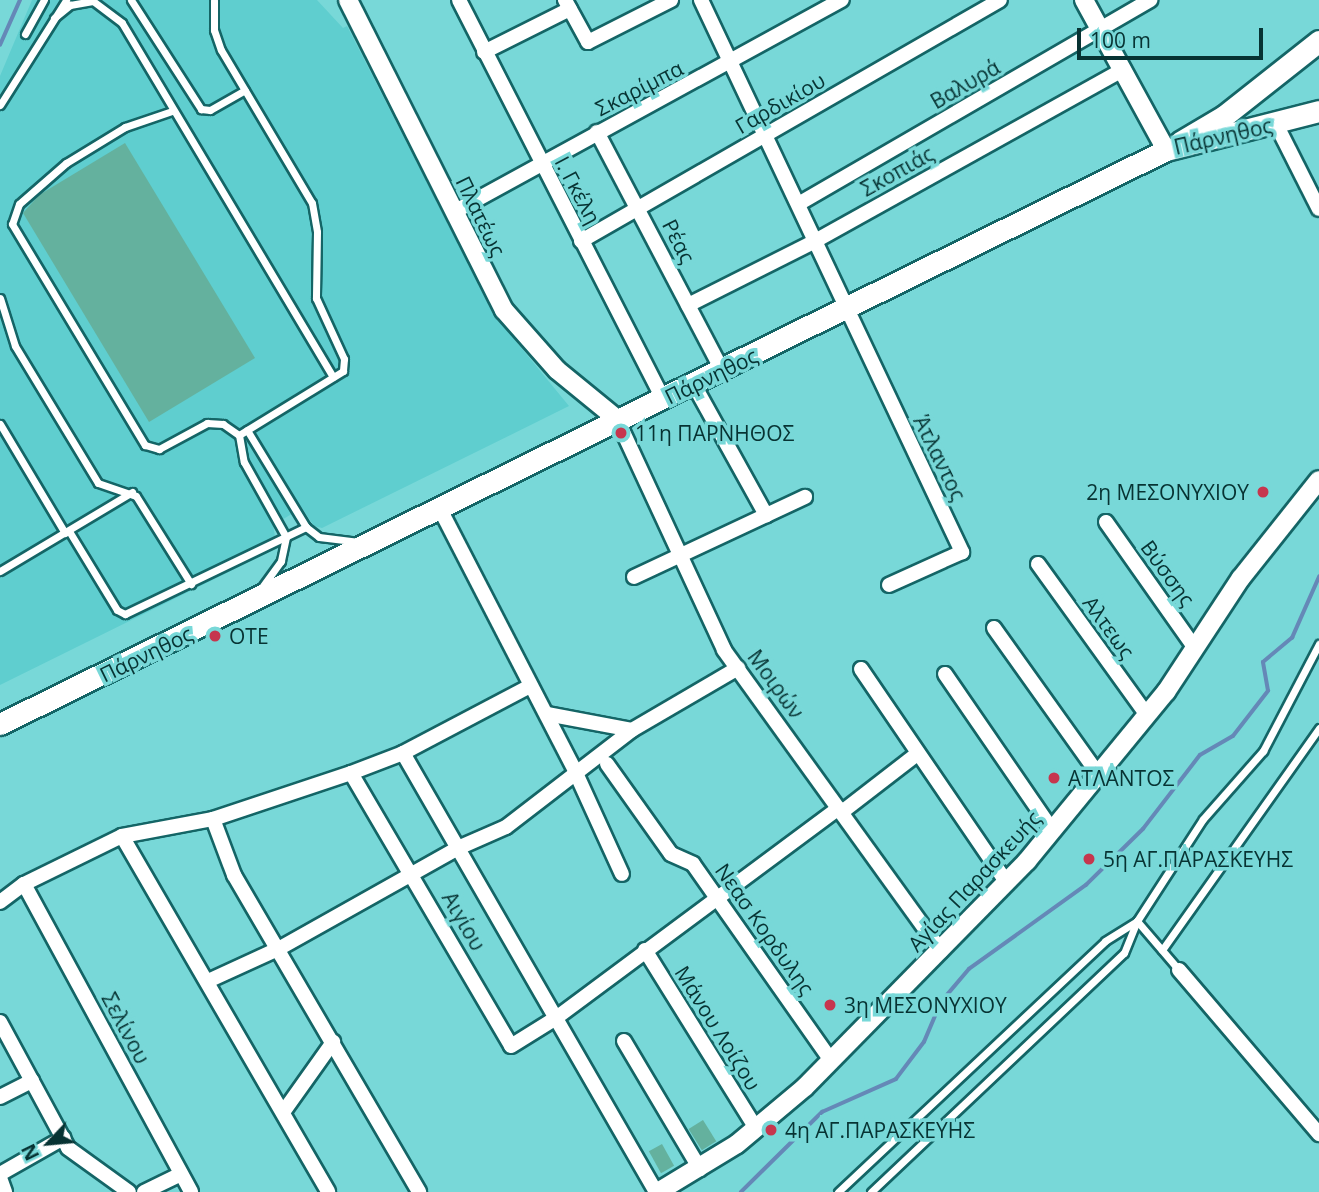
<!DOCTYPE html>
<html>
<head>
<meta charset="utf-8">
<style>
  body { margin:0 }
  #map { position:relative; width:1319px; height:1192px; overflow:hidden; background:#78d8d8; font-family:"Open Sans",sans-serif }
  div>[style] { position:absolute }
  .built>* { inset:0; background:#5fcecf }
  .stream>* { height:3.5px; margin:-1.75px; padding:0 1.75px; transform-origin:1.75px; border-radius:1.75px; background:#6588b7 }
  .building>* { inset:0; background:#64b19e; transform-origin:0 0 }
  .roads { filter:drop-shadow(2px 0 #146566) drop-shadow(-2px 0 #146566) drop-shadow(0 2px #146566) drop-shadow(0 -2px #146566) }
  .service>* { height:7px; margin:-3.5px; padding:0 3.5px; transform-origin:3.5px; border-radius:3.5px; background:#fff }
  .minor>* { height:14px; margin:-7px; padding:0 7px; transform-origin:7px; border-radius:7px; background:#fff }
  .tertiary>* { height:18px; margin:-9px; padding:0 9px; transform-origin:9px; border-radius:9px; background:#fff }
  .secondary>* { height:21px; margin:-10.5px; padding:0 10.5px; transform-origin:10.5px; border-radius:10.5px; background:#fff }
  .dots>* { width:19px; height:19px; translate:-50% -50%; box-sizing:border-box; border:4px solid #78d8d8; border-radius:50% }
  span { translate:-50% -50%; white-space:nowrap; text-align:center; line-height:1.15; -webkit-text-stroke:7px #78d8d8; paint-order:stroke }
  .street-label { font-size:21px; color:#073333 }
  .poi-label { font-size:21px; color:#073333 }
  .left { translate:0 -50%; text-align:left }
  .right { translate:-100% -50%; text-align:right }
  .north { position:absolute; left:14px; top:1108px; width:70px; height:70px; -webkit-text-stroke:5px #78d8d8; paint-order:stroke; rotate:244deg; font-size:19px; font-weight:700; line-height:28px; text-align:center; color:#073333 }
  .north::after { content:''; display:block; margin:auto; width:24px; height:32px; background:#073333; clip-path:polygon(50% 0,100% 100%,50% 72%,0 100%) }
  .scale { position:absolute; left:1077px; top:28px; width:186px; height:32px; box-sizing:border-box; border:4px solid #073333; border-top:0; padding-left:9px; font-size:21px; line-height:24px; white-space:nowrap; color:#073333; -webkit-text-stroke:5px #78d8d8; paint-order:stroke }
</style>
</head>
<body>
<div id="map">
  <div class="built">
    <i style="clip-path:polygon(32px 0,317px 0,343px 28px,347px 26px,495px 316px,569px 406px,322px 528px,314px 526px,302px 508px,273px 525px,277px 548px,0 685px,0 76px)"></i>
  </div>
  <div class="stream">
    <i style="left:0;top:45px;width:49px;rotate:-66deg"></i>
    <i style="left:741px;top:1192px;width:114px;rotate:-44.6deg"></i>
    <i style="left:822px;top:1112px;width:81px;rotate:-24deg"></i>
    <i style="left:896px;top:1079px;width:46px;rotate:-52.9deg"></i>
    <i style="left:924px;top:1042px;width:43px;rotate:-67deg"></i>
    <i style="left:941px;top:1002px;width:43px;rotate:-49.7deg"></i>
    <i style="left:969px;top:969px;width:144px;rotate:-35.7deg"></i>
    <i style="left:1086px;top:885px;width:80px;rotate:-44.5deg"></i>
    <i style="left:1143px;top:829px;width:93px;rotate:-52.4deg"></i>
    <i style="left:1200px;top:755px;width:38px;rotate:-30deg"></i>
    <i style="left:1233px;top:736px;width:57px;rotate:-52.1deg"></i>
    <i style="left:1268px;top:691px;width:29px;rotate:-100deg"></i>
    <i style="left:1263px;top:662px;width:38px;rotate:-40deg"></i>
    <i style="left:1292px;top:638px;width:67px;rotate:-66.1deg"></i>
  </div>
  <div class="building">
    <i style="clip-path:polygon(125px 143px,255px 358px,149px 422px,23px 213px,39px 195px)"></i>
    <i style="left:703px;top:1120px;width:25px;height:17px;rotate:58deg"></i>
    <i style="left:662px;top:1144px;width:25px;height:15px;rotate:61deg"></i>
  </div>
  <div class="roads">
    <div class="service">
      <i style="left:131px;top:0;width:130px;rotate:57.3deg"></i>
      <i style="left:201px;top:109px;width:9px;rotate:6deg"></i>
      <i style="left:210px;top:110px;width:40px;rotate:-29.7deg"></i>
      <i style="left:214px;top:0;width:30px;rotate:90deg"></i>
      <i style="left:214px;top:30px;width:21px;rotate:71deg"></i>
      <i style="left:221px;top:50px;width:178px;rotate:59.3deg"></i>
      <i style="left:312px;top:203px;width:29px;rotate:80deg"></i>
      <i style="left:317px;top:232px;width:66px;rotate:90.9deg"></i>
      <i style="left:316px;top:298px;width:67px;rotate:65.3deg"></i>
      <i style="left:344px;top:359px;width:12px;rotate:95deg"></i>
      <i style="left:343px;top:371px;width:122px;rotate:148.4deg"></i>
      <i style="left:54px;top:18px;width:21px;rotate:-39deg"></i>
      <i style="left:70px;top:5px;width:23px;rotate:-10deg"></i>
      <i style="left:93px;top:1px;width:36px;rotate:37deg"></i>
      <i style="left:122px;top:23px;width:412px;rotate:59.2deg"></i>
      <i style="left:25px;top:34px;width:39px;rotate:-61deg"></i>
      <i style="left:0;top:105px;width:124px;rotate:-57.8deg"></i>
      <i style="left:172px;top:111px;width:50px;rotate:161.2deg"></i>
      <i style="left:125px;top:127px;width:69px;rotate:148.6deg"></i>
      <i style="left:66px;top:163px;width:62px;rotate:138.9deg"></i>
      <i style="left:19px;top:204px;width:21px;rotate:109deg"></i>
      <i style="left:12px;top:224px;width:258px;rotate:59deg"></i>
      <i style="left:145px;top:445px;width:15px;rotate:16deg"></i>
      <i style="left:159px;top:449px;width:55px;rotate:-28.4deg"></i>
      <i style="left:207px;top:423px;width:16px;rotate:4deg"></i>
      <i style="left:223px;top:424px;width:19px;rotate:35deg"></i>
      <i style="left:0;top:298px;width:50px;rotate:72.6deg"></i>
      <i style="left:15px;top:346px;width:160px;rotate:58.8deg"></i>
      <i style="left:98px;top:483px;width:40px;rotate:18.9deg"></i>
      <i style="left:136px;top:496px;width:104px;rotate:58deg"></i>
      <i style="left:0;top:424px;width:127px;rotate:59.2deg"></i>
      <i style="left:247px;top:430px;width:114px;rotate:58.7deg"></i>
      <i style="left:306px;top:527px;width:16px;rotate:38deg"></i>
      <i style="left:319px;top:537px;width:38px;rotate:7deg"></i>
      <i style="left:239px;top:435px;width:27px;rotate:80deg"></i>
      <i style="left:244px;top:462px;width:86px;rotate:60.8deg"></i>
      <i style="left:286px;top:537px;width:25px;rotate:102deg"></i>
      <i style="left:281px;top:561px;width:31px;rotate:126deg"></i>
      <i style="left:69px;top:531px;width:92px;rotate:58.7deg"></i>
      <i style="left:117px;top:610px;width:9px;rotate:27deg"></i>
      <i style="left:125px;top:614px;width:201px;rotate:-25.7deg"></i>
      <i style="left:0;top:571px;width:154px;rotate:-30.9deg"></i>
      <i style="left:1137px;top:921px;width:65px;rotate:49.4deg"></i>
      <i style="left:1162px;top:950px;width:272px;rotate:-54.7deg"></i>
      <i style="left:838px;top:1192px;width:366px;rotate:-43.2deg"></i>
      <i style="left:1105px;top:941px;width:38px;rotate:-32deg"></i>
      <i style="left:871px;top:1192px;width:348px;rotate:-43.4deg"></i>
      <i style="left:1124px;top:953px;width:35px;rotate:-68deg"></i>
      <i style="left:1137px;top:921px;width:121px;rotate:-57.1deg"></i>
      <i style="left:1203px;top:819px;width:91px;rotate:-48.6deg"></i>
      <i style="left:1263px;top:751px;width:121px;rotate:-62.4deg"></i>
    </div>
    <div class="minor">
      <i style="left:459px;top:0;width:448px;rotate:62.9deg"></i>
      <i style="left:565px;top:0;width:48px;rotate:61.3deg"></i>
      <i style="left:588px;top:42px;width:93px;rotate:-26.8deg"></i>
      <i style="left:701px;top:0;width:611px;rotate:64.69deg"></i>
      <i style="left:962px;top:552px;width:80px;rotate:155.7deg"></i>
      <i style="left:484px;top:52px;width:96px;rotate:-26.6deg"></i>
      <i style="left:1276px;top:124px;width:95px;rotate:63.2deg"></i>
      <i style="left:597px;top:132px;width:269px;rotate:62.3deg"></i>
      <i style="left:800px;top:203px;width:405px;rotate:-30.1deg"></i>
      <i style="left:454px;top:212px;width:442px;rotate:-28.7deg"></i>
      <i style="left:581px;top:241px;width:483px;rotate:-29.9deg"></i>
      <i style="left:688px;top:305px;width:144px;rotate:-26.7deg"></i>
      <i style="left:817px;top:240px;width:351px;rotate:-29.1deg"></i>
      <i style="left:694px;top:385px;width:149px;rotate:61deg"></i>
      <i style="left:617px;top:419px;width:255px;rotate:65.1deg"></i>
      <i style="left:724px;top:650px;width:371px;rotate:54.2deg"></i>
      <i style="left:440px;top:509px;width:295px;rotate:62.7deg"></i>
      <i style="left:575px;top:771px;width:113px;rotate:65.5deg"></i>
      <i style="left:1106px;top:522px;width:154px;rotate:54.8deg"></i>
      <i style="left:1038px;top:564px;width:186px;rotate:54.2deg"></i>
      <i style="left:634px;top:577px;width:189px;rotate:-25.1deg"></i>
      <i style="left:994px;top:628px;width:179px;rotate:54.5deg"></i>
      <i style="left:861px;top:669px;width:259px;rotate:55.7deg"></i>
      <i style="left:945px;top:674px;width:191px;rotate:55.5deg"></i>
      <i style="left:547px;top:714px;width:86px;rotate:10.7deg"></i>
      <i style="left:632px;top:730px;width:123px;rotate:-30.3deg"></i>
      <i style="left:403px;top:753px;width:507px;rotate:60.04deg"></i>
      <i style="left:607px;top:764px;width:110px;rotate:54.6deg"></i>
      <i style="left:671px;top:854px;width:24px;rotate:24deg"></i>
      <i style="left:693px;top:864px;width:240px;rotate:54.9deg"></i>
      <i style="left:351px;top:773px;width:316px;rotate:59.6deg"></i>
      <i style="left:511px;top:1046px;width:53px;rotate:-31.9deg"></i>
      <i style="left:556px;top:1018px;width:352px;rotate:-36.6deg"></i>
      <i style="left:842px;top:812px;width:95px;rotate:-37.7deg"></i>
      <i style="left:213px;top:819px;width:60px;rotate:69.4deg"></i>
      <i style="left:234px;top:875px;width:367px;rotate:59.7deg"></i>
      <i style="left:122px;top:836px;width:411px;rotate:59.9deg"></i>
      <i style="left:24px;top:884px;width:350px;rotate:61.5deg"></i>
      <i style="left:0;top:902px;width:30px;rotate:-37deg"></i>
      <i style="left:24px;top:884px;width:109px;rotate:-26.1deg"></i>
      <i style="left:122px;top:836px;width:93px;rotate:-10.6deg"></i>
      <i style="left:213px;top:819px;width:145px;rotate:-18.4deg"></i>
      <i style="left:351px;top:773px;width:56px;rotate:-21deg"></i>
      <i style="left:403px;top:753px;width:144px;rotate:-27.8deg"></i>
      <i style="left:645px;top:950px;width:210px;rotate:58.1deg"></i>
      <i style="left:1179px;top:970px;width:216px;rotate:49.5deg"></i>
      <i style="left:208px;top:981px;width:79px;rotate:-24.6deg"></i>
      <i style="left:280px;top:948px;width:204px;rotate:-29.3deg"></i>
      <i style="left:458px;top:848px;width:52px;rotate:-23.6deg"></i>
      <i style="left:506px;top:827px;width:159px;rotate:-37.6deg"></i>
      <i style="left:0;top:1022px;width:143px;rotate:61.6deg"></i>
      <i style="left:68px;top:1148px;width:75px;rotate:35.8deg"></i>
      <i style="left:624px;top:1041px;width:149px;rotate:59.3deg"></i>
      <i style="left:0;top:1097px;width:36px;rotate:-27deg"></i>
      <i style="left:284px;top:1111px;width:85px;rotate:-54.6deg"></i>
      <i style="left:0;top:1174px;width:73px;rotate:-29.7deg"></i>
      <i style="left:0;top:1178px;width:15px;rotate:70deg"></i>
      <i style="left:144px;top:1192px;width:41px;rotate:-25.9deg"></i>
    </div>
    <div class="tertiary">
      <i style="left:348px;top:0;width:347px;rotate:63.3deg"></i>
      <i style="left:504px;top:310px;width:80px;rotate:48.5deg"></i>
      <i style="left:557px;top:370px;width:77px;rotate:39.2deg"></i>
      <i style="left:1084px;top:0;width:171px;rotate:61.3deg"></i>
      <i style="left:658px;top:1192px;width:92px;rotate:-31.3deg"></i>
      <i style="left:737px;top:1144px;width:89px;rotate:-40deg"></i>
      <i style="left:805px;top:1087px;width:317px;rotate:-45.5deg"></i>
      <i style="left:1027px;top:861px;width:219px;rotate:-50.6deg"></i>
      <i style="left:1166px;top:692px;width:136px;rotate:-56.7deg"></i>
      <i style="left:1241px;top:578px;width:125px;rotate:-51.5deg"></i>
    </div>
    <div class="secondary">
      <i style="left:1180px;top:142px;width:51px;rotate:-30.6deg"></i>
      <i style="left:1224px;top:116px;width:121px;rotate:-38.3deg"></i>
      <i style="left:0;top:724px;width:1300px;rotate:-26.21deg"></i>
      <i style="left:1166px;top:150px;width:158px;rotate:-14.3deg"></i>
    </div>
  </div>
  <div class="dots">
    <i style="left:621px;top:433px;background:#c6364e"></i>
    <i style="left:1263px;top:492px;background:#c6364e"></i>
    <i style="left:215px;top:636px;background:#c6364e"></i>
    <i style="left:1054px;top:778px;background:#c6364e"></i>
    <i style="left:1089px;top:859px;background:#c6364e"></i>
    <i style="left:830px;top:1005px;background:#c6364e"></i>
    <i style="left:771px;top:1130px;background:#c6364e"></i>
  </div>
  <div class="street-label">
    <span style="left:965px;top:84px;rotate:-30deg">Βαλυρά</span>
    <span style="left:639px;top:88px;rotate:-27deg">Σκαρίμπα</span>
    <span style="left:780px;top:103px;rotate:-30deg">Γαρδικίου</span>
    <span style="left:1223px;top:136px;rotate:-13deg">Πάρνηθος</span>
    <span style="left:897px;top:171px;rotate:-29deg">Σκοπιάς</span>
    <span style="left:578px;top:190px;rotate:62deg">Ι. Γκέλη</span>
    <span style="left:481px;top:216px;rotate:64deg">Πλατέως</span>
    <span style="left:679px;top:241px;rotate:63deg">Ρέας</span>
    <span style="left:711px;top:376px;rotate:-26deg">Πάρνηθος</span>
    <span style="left:940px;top:458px;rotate:64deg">Άτλαντος</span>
    <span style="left:1168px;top:573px;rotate:54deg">Βύσσης</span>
    <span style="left:1109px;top:627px;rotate:54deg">Αλτεως</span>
    <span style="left:146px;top:654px;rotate:-26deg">Πάρνηθος</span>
    <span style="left:776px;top:684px;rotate:54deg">Μοιρών</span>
    <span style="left:974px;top:881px;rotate:-47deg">Αγίας Παρασκευής</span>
    <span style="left:464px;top:921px;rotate:60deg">Αιγίου</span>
    <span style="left:765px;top:929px;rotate:55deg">Νεασ Κορδυλης</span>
    <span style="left:126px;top:1028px;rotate:62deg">Σελίνου</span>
    <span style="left:718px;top:1028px;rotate:58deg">Μάνου Λοίζου</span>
  </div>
  <div class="poi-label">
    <span class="left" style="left:635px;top:433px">11η ΠΑΡΝΗΘΟΣ</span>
    <span class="right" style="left:1249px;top:492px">2η ΜΕΣΟΝΥΧΙΟΥ</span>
    <span class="left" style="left:229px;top:636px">ΟΤΕ</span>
    <span class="left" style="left:1068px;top:778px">ΑΤΛΑΝΤΟΣ</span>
    <span class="left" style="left:1103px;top:859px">5η ΑΓ.ΠΑΡΑΣΚΕΥΗΣ</span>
    <span class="left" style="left:844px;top:1005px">3η ΜΕΣΟΝΥΧΙΟΥ</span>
    <span class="left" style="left:785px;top:1130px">4η ΑΓ.ΠΑΡΑΣΚΕΥΗΣ</span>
  </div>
  <div class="north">N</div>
  <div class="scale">100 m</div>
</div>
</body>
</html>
